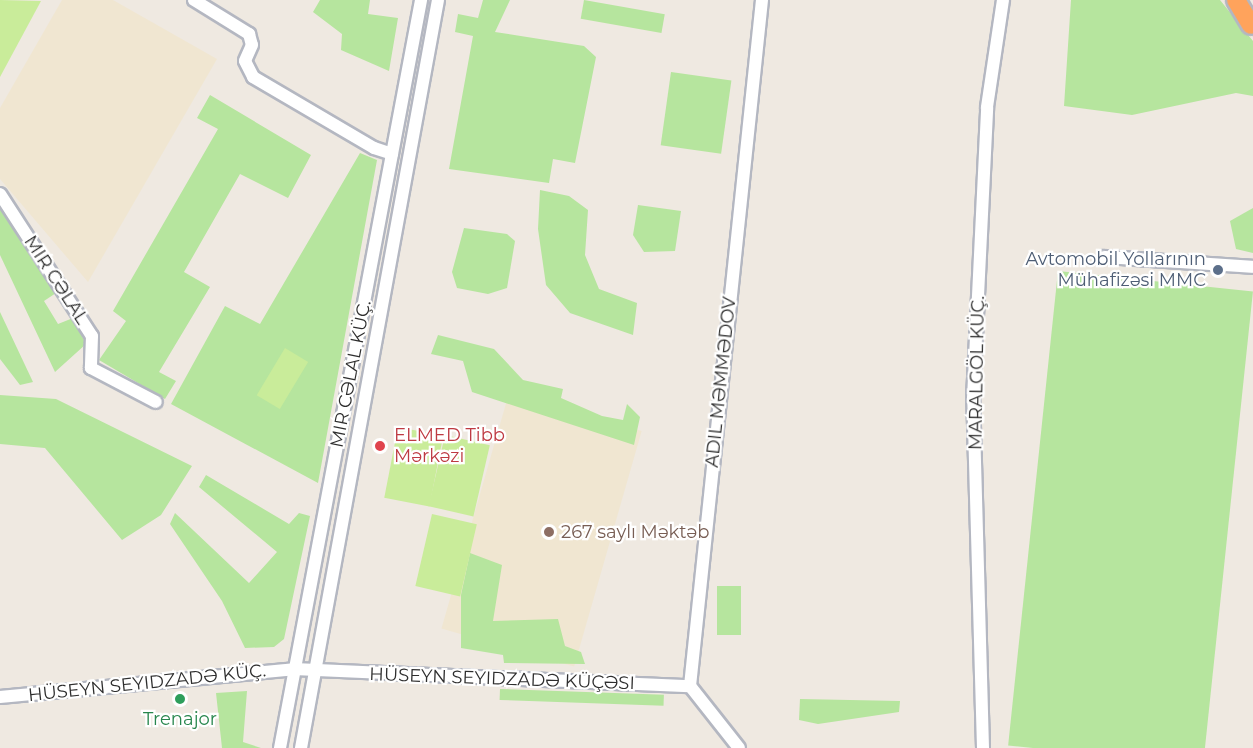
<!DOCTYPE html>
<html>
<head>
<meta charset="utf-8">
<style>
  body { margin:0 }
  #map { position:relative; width:1253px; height:748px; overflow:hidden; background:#efe9e1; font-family:Montserrat,sans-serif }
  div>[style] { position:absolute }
  .education>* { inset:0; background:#f0e6d1; transform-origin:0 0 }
  .green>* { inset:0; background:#b6e59e; transform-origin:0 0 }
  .pitch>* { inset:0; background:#c9ec9a; transform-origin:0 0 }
  .roads { filter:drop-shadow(2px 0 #b4b7c1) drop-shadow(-2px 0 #b4b7c1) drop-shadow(0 2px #b4b7c1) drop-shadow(0 -2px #b4b7c1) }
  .minor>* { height:12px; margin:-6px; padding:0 6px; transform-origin:6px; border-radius:6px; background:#fff }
  .highway>* { height:18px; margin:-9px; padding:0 9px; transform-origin:9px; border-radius:9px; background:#ffa35c }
  .dots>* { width:16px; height:16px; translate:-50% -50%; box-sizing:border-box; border:3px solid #fff; border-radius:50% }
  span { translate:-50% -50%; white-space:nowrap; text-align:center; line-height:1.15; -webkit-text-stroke:4.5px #fff; paint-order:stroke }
  .service-label { font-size:18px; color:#4e5e75 }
  .right { translate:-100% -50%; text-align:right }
  .street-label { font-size:18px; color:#2e2e2e }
  .health-label { font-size:18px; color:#be3a42 }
  .left { translate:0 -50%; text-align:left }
  .education-label { font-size:18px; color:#785e54 }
  .leisure-label { font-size:18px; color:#27864d }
</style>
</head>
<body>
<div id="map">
  <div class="education">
    <i style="clip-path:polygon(62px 0,113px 0,217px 59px,88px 282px,0 179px,0 108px)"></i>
    <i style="left:509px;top:393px;width:138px;height:245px;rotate:16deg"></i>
  </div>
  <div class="green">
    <i style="clip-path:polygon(320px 0,370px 0,368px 14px,398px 18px,389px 71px,341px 50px,342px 34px,313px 12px)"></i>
    <i style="clip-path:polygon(483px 0,510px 0,495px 32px,584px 46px,596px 57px,575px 163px,553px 159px,549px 183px,449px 169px,473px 36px,455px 32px,458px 14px,478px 18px)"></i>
    <i style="left:584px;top:0;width:82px;height:19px;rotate:10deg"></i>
    <i style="clip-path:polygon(1071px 0,1220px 0,1253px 41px,1253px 96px,1236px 93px,1132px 115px,1064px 106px)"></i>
    <i style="left:671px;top:72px;width:61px;height:74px;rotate:8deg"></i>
    <i style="clip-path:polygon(210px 95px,311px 155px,288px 198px,240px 174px,184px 272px,210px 287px,159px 372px,176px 381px,165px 399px,99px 360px,126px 321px,113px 311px,218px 129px,197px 118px)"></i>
    <i style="clip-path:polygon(360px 153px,377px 160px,318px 483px,171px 404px,225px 306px,260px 324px)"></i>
    <i style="clip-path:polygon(540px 190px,569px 196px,588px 210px,585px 255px,599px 289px,637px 303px,633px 335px,570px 313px,546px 285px,538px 229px)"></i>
    <i style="clip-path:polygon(638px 205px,681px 211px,675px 251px,644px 252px,633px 235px)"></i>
    <i style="clip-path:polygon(0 207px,56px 293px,44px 301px,58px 324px,73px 318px,86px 344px,55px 372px,0 255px)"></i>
    <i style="clip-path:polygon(1253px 208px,1253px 253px,1236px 249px,1230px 221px)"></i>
    <i style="clip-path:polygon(464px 228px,507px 234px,515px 241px,507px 288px,488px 294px,457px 288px,452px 272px)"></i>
    <i style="left:1058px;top:271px;width:196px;height:477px;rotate:6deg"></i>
    <i style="clip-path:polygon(0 312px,33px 382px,20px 385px,0 359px)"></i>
    <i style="clip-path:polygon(438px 335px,494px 349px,523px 380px,563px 389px,561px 398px,602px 416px,623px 420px,627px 404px,640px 417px,634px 445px,472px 392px,463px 361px,431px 354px)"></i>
    <i style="clip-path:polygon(0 395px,56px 399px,192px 466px,161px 515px,122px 540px,45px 448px,0 444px)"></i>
    <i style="clip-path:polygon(206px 475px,289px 524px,299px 513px,310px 516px,284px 639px,274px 647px,245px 648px,222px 601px,170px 524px,175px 513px,249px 583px,277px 552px,199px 487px)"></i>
    <i style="clip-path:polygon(470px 553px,502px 565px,493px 621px,558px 619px,565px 646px,581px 652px,585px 664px,504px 663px,503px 655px,461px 648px,461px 595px)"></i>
    <i style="left:717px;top:586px;width:24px;height:49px"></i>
    <i style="left:500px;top:689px;width:164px;height:11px;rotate:2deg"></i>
    <i style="clip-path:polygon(247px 691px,243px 742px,261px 748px,222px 748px,216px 693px)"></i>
    <i style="clip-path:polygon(800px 699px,900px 701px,899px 712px,818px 724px,799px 720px)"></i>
  </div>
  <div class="pitch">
    <i style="clip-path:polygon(0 0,41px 1px,0 77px)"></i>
    <i style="left:285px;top:348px;width:27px;height:55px;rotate:31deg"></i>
    <i style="left:398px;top:427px;width:46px;height:72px;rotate:11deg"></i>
    <i style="left:445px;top:435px;width:46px;height:73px;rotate:13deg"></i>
    <i style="left:432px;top:514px;width:46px;height:74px;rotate:13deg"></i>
  </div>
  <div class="roads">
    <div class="minor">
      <i style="left:194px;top:0;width:65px;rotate:31.7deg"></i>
      <i style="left:249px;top:34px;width:11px;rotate:75deg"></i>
      <i style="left:252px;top:45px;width:17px;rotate:114deg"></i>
      <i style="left:245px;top:61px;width:18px;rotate:63deg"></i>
      <i style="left:253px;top:77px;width:140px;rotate:30.4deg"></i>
      <i style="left:374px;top:148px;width:19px;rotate:18deg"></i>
      <i style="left:0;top:194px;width:169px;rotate:57.1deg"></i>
      <i style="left:92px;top:336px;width:32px;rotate:92deg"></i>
      <i style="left:91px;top:368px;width:73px;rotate:27.6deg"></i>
      <i style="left:1104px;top:257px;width:149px;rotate:3.8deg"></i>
      <i style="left:0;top:697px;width:295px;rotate:-5.4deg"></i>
      <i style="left:294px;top:669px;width:396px;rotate:2.5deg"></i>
      <i style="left:280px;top:748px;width:761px;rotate:-79.32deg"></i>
      <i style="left:301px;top:748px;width:760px;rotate:-79.62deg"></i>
      <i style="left:739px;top:748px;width:79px;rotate:-128.3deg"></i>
      <i style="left:690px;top:686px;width:690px;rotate:-84.01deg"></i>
      <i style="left:983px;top:748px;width:350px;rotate:-91.6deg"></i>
      <i style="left:973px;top:398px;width:291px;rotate:-87.2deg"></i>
      <i style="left:987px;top:107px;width:108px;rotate:-81.5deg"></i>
    </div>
    <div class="highway">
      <i style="left:1236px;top:0;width:29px;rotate:59deg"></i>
    </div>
  </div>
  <div class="dots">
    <i style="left:1218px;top:270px;background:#5c6f8a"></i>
    <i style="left:380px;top:446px;background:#e0444e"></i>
    <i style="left:549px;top:532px;background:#8d6e63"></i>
    <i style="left:180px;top:699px;background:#2e9e5b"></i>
  </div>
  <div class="service-label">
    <span class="right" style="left:1206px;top:270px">Avtomobil Yollarının<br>Mühafizəsi MMC</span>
  </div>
  <div class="street-label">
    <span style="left:56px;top:280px;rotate:57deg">MIR CƏLAL</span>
    <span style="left:977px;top:373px;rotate:-89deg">MARALGÖL KÜÇ.</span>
    <span style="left:351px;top:374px;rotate:-79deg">MIR CƏLAL KÜÇ.</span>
    <span style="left:721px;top:382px;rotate:-84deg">ADIL MƏMMƏDOV</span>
    <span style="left:502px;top:679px;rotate:2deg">HÜSEYN SEYIDZADƏ KÜÇƏSI</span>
    <span style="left:147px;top:683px;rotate:-6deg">HÜSEYN SEYIDZADƏ KÜÇ.</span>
  </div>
  <div class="health-label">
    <span class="left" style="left:394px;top:446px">ELMED Tibb<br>Mərkəzi</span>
  </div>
  <div class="education-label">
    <span class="left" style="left:561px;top:532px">267 saylı Məktəb</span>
  </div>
  <div class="leisure-label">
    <span style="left:180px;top:719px">Trenajor</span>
  </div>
</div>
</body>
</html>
